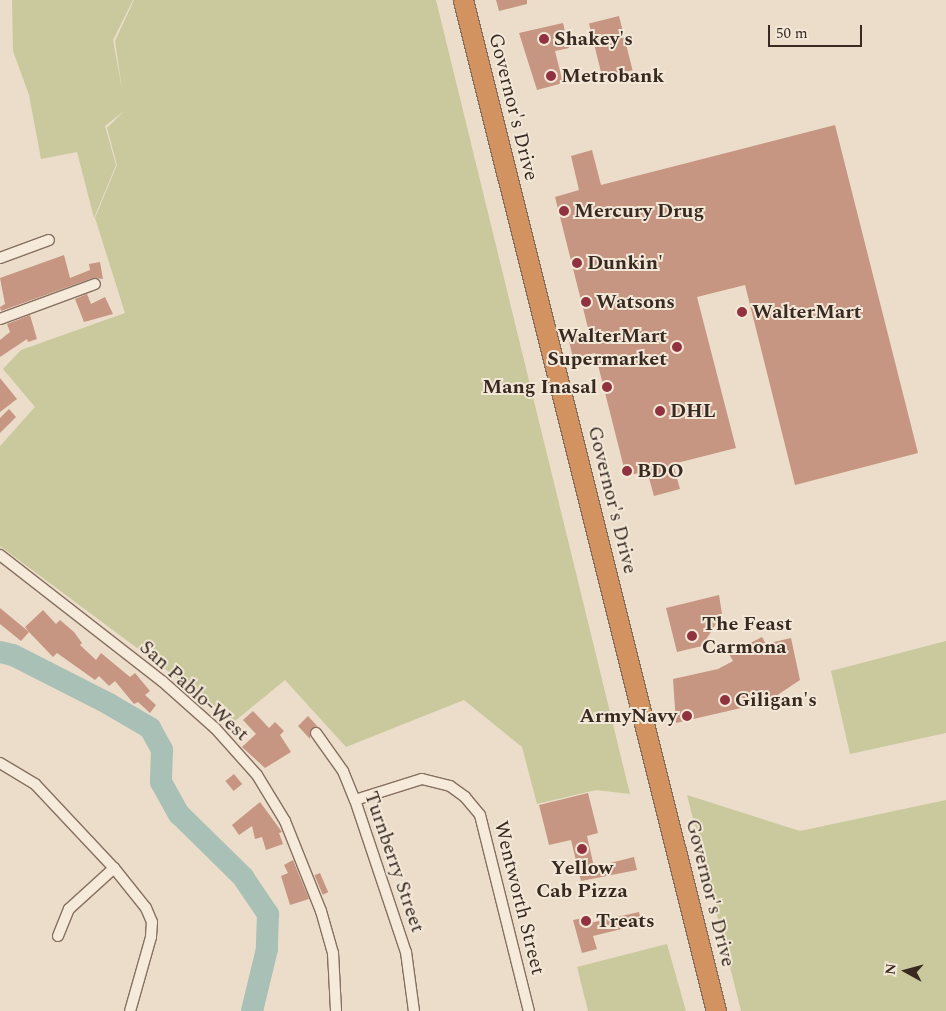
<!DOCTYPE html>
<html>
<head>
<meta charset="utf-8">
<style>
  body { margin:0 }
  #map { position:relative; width:946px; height:1011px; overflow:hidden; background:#ebddc9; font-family:Spectral,serif }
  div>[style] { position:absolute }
  .green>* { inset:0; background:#c9c99d }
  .river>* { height:22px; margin:-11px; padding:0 11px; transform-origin:11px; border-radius:11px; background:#a9c0b6 }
  .building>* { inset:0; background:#c69682; transform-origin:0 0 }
  .roads { filter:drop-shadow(1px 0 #866f5f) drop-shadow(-1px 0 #866f5f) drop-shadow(0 1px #866f5f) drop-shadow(0 -1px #866f5f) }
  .street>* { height:10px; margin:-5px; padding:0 5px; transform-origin:5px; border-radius:5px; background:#f6ebdb }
  .highway>* { height:19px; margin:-9.5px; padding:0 9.5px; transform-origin:9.5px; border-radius:9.5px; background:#d39361 }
  .dots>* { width:14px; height:14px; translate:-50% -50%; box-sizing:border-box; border:2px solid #f3e8d8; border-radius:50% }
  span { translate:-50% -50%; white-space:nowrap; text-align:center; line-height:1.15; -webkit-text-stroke:4px #f3e8d8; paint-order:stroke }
  .poi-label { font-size:20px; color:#382921; font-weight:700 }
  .left { translate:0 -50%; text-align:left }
  .right { translate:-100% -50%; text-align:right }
  .street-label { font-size:20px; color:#382921 }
  .north { position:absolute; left:881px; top:946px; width:50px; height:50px; -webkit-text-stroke:4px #f3e8d8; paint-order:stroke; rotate:277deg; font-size:14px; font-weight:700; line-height:20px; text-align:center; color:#382921 }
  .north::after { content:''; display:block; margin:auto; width:18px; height:22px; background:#382921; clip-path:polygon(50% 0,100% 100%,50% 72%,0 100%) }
  .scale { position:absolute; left:768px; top:25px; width:94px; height:22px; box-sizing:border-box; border:2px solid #382921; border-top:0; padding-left:6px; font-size:15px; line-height:18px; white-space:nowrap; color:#382921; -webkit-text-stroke:4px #f3e8d8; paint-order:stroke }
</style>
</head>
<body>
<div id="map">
  <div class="green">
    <i style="clip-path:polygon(12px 0,133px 0,113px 40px,122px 89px,115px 41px,134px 0,436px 0,630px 794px,596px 790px,537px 804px,522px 747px,464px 700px,346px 747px,285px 680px,235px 721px,0 546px,0 446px,35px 407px,3px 369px,21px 350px,125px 313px,95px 218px,117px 165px,107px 128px,124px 111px,105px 126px,116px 165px,94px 218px,77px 152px,41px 159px,29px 95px,13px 51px)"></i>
    <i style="clip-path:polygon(946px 641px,946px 733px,850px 754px,831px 671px)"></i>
    <i style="clip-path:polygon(687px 795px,800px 831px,946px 800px,946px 1011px,741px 1011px)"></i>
    <i style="clip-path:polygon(667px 944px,686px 1011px,588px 1011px,577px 967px)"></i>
  </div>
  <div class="river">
    <i style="left:0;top:652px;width:13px;rotate:13deg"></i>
    <i style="left:13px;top:655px;width:108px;rotate:27deg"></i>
    <i style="left:109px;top:704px;width:48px;rotate:30.3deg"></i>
    <i style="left:150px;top:728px;width:25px;rotate:61deg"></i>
    <i style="left:162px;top:750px;width:32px;rotate:92deg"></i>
    <i style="left:161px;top:782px;width:37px;rotate:61deg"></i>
    <i style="left:179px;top:814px;width:90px;rotate:44.5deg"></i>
    <i style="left:243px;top:877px;width:45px;rotate:56deg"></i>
    <i style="left:268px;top:914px;width:35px;rotate:92deg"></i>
    <i style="left:267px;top:949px;width:64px;rotate:103.6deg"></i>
  </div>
  <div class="building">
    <i style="clip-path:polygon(496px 0,527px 0,527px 4px,499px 11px)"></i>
    <i style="left:619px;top:16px;width:56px;height:31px;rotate:76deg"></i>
    <i style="clip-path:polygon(563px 23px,569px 48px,555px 51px,563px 83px,537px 90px,519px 33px)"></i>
    <i style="clip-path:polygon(835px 125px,918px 453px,795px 485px,745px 285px,697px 297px,736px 448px,673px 464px,680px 489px,654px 496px,647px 471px,626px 476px,595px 353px,573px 358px,568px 337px,589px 332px,555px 197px,579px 190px,571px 156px,592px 150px,601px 185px)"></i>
    <i style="clip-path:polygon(64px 255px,70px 278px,90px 270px,89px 264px,100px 262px,103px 279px,93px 278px,1px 311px,0 307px,5px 304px,0 278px)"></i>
    <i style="clip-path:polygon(87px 294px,91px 304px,105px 297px,113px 314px,84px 322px,75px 299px)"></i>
    <i style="clip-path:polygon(30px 315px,37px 339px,28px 342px,27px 339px,0 357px,0 340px,10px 332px,7px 324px)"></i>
    <i style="clip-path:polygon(0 378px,17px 399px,0 412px)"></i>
    <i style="clip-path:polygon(9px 409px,16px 417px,0 433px,0 418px)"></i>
    <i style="clip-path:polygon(719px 595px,722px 614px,702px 646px,677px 652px,666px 608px)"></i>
    <i style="clip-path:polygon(0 608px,29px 632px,25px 627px,43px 610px,56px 624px,60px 620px,74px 632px,82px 643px,80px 645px,96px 660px,101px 653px,130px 677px,135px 673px,150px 691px,145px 695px,156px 705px,150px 713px,138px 702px,134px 704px,115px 681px,109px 686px,99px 676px,95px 680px,57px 653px,53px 657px,29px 632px,21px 641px,0 624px)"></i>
    <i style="clip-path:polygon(762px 637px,766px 644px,791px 638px,800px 680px,767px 702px,676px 723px,673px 679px,718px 669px,733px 661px,729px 654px)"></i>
    <i style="clip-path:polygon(253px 711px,269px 728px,275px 722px,284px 731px,280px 735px,291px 752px,265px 768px,242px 747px,256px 734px,243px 720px)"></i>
    <i style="clip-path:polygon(308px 716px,318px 727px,310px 730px,310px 739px,298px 726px)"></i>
    <i style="left:234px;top:774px;width:13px;height:11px;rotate:51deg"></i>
    <i style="clip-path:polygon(588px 793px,598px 833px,587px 836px,594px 867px,634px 857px,637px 870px,581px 881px,571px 840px,549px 845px,539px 805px)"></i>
    <i style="clip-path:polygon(260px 802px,282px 832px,279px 833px,283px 844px,266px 850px,262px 837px,255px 839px,252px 826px,239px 835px,232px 825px)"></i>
    <i style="clip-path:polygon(293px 860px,309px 899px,290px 905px,281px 876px,288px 873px,284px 865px)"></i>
    <i style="left:320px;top:873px;width:21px;height:6px;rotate:67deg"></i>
    <i style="clip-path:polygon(639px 912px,642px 924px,593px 936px,597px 949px,582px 953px,573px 920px,588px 917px,590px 923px)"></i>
  </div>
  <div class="roads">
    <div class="street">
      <i style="left:0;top:258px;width:52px;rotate:-20.2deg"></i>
      <i style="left:0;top:319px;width:101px;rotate:-20.2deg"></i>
      <i style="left:0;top:555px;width:205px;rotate:37.9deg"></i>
      <i style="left:162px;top:681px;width:71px;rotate:41.6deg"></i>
      <i style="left:215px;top:728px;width:63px;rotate:48.2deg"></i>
      <i style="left:257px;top:775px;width:54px;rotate:58.7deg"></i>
      <i style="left:285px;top:821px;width:97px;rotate:68.2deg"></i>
      <i style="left:321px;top:911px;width:44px;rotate:74.1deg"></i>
      <i style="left:333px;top:953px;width:58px;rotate:87deg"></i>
      <i style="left:316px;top:733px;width:47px;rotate:54.6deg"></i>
      <i style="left:343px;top:771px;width:31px;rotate:68deg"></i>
      <i style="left:355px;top:800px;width:160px;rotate:71.5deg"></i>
      <i style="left:406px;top:952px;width:60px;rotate:82.3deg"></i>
      <i style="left:0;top:763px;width:41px;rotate:31deg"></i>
      <i style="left:35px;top:784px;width:115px;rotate:46.8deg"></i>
      <i style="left:114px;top:868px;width:51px;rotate:51.3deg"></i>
      <i style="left:146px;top:908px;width:15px;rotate:67deg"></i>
      <i style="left:152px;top:922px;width:15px;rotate:94deg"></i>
      <i style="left:151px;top:937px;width:77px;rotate:105.8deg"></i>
      <i style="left:355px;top:800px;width:70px;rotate:-17.4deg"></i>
      <i style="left:422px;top:779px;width:29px;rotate:14deg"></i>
      <i style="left:450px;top:786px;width:19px;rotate:36deg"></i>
      <i style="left:465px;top:797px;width:23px;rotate:50deg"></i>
      <i style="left:480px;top:815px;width:202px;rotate:76deg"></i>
      <i style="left:58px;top:936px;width:29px;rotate:-68deg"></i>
      <i style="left:69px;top:909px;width:61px;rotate:-42.3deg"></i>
    </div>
    <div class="highway">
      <i style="left:463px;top:0;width:1042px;rotate:75.95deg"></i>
    </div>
  </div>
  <div class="dots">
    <i style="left:544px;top:39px;background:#90333f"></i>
    <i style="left:551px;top:76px;background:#90333f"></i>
    <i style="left:564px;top:211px;background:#90333f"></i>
    <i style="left:577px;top:263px;background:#90333f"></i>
    <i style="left:586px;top:302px;background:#90333f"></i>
    <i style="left:742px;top:312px;background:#90333f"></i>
    <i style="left:677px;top:347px;background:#90333f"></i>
    <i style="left:607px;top:387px;background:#90333f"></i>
    <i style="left:660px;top:411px;background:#90333f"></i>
    <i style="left:627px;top:471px;background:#90333f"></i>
    <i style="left:692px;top:636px;background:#90333f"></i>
    <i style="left:725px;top:700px;background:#90333f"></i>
    <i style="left:687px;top:716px;background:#90333f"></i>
    <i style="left:582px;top:849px;background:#90333f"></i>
    <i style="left:586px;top:921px;background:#90333f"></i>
  </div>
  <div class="poi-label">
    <span class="left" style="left:554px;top:39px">Shakey's</span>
    <span class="left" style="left:561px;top:76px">Metrobank</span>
    <span class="left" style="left:574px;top:211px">Mercury Drug</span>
    <span class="left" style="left:587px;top:263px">Dunkin'</span>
    <span class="left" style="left:596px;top:302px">Watsons</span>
    <span class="left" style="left:752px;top:312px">WalterMart</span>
    <span class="right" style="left:667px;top:348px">WalterMart<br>Supermarket</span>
    <span class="right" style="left:597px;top:387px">Mang Inasal</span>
    <span class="left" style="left:670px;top:411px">DHL</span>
    <span class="left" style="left:637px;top:471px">BDO</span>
    <span class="left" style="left:702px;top:636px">The Feast<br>Carmona</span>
    <span class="left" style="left:735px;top:700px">Giligan's</span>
    <span class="right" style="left:677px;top:716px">ArmyNavy</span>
    <span style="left:582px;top:880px">Yellow<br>Cab Pizza</span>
    <span class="left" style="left:596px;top:921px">Treats</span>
  </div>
  <div class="street-label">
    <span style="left:513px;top:107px;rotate:76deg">Governor's Drive</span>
    <span style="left:612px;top:500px;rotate:76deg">Governor's Drive</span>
    <span style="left:194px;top:691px;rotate:42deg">San Pablo-West</span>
    <span style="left:394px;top:862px;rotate:71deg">Turnberry Street</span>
    <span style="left:710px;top:893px;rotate:76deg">Governor's Drive</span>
    <span style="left:519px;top:898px;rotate:76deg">Wentworth Street</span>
  </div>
  <div class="north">N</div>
  <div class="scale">50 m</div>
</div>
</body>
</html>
